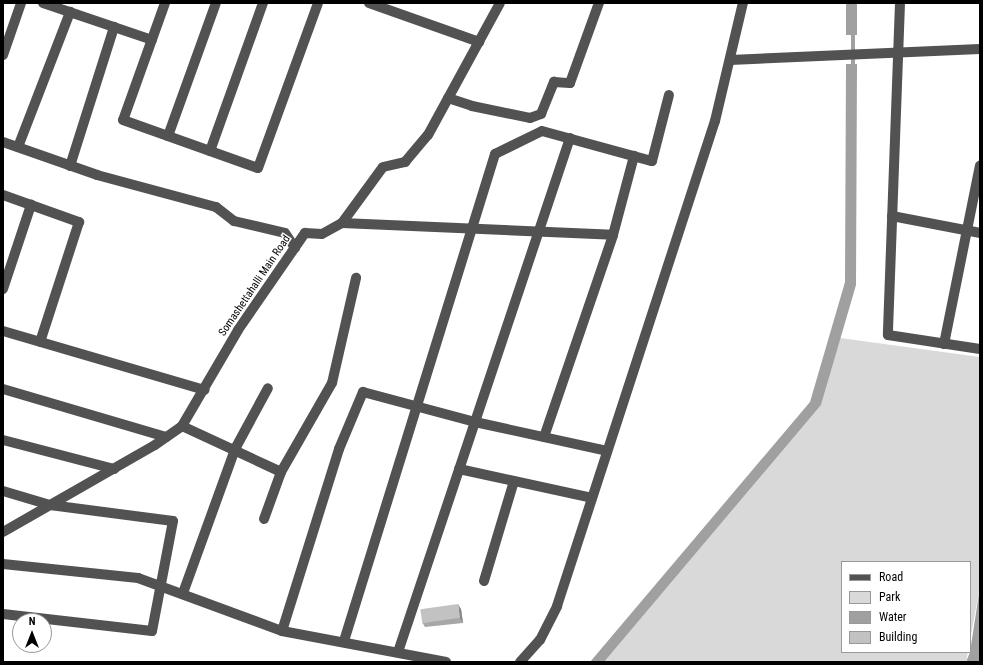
<!DOCTYPE html>
<html>
<head>
<meta charset="utf-8">
<style>
  body { margin:0 }
  #map { position:relative; width:983px; height:665px; overflow:hidden; background:#fff; font-family:"Roboto Condensed",sans-serif }
  div>[style] { position:absolute }
  .green>* { inset:0; background:#d9d9d9 }
  .water>* { inset:0; background:#a0a0a0; transform-origin:0 0 }
  .stream>* { height:3.5px; margin:-1.75px; padding:0 1.75px; transform-origin:1.75px; border-radius:1.75px; background:#a0a0a0 }
  .minor>* { height:10px; margin:-5px; padding:0 5px; transform-origin:5px; border-radius:5px; background:#525252 }
  .wall>* { inset:0; background:#a7a7a7 }
  .shaded-wall>* { inset:0; background:#888 }
  .building>* { inset:0; background:#c2c2c2; transform-origin:0 0 }
  span { translate:-50% -50%; white-space:nowrap; text-align:center; line-height:1.15; -webkit-text-stroke:3px #fff; paint-order:stroke }
  .street-label { font-size:11px; color:#000 }
  .frame { position:absolute; inset:0; border:4px solid #000; pointer-events:none }
  .legend { position:absolute; left:841px; top:561px; width:130px; height:92px; box-sizing:border-box; background:#fff; border:1px solid #999; margin:0; padding:5px 7px; list-style:none; font-size:12px; color:#000 }
  .legend li { display:flex; align-items:center; gap:8px; height:20px }
  .legend b { width:20px; border:1px solid #999 }
  .north { position:absolute; left:12px; top:613px; width:40px; height:40px; box-sizing:border-box; background:#fff; border:1px solid #999; border-radius:50%; rotate:0deg; font-size:11px; font-weight:700; line-height:16px; text-align:center; color:#000 }
  .north::after { content:''; display:block; margin:auto; width:14px; height:18px; background:#000; clip-path:polygon(50% 0,100% 100%,50% 72%,0 100%) }
</style>
</head>
<body>
<div id="map">
  <div class="green">
    <i style="clip-path:polygon(840px 338px,980px 357px,980px 587px,970px 640px,970px 562px,842px 562px,842px 652px,968px 652px,966px 662px,604px 662px,821px 405px)"></i>
  </div>
  <div class="water">
    <i style="left:846px;top:3px;width:11px;height:32px"></i>
    <i style="clip-path:polygon(846px 64px,857px 64px,856px 285px,821px 405px,604px 662px,590px 662px,810px 402px,845px 282px)"></i>
    <i style="clip-path:polygon(980px 587px,980px 662px,966px 662px,970px 652px)"></i>
  </div>
  <div class="stream">
    <i style="left:853px;top:68px;width:36px;rotate:-90deg"></i>
  </div>
  <div class="minor">
    <i style="left:43px;top:3px;width:115px;rotate:18.7deg"></i>
    <i style="left:165px;top:3px;width:124px;rotate:109.7deg"></i>
    <i style="left:123px;top:120px;width:143px;rotate:19.6deg"></i>
    <i style="left:258px;top:168px;width:176px;rotate:-70deg"></i>
    <i style="left:369px;top:3px;width:117px;rotate:19.5deg"></i>
    <i style="left:900px;top:3px;width:332px;rotate:92.1deg"></i>
    <i style="left:888px;top:335px;width:93px;rotate:8.7deg"></i>
    <i style="left:3px;top:55px;width:55px;rotate:-70.9deg"></i>
    <i style="left:730px;top:60px;width:250px;rotate:-2.5deg"></i>
    <i style="left:448px;top:98px;width:25px;rotate:18deg"></i>
    <i style="left:472px;top:106px;width:59px;rotate:11.7deg"></i>
    <i style="left:530px;top:118px;width:12px;rotate:-20deg"></i>
    <i style="left:541px;top:114px;width:35px;rotate:-68deg"></i>
    <i style="left:554px;top:82px;width:16px;rotate:4deg"></i>
    <i style="left:570px;top:83px;width:85px;rotate:-70.1deg"></i>
    <i style="left:168px;top:136px;width:141px;rotate:-70.2deg"></i>
    <i style="left:3px;top:142px;width:100px;rotate:19.3deg"></i>
    <i style="left:97px;top:175px;width:123px;rotate:15.1deg"></i>
    <i style="left:216px;top:207px;width:23px;rotate:38deg"></i>
    <i style="left:234px;top:221px;width:52px;rotate:13.2deg"></i>
    <i style="left:285px;top:233px;width:18px;rotate:56deg"></i>
    <i style="left:18px;top:147px;width:145px;rotate:-68.9deg"></i>
    <i style="left:210px;top:151px;width:157px;rotate:-70.3deg"></i>
    <i style="left:70px;top:166px;width:146px;rotate:-72.4deg"></i>
    <i style="left:3px;top:195px;width:81px;rotate:19.6deg"></i>
    <i style="left:79px;top:222px;width:126px;rotate:108deg"></i>
    <i style="left:892px;top:216px;width:90px;rotate:10.9deg"></i>
    <i style="left:342px;top:223px;width:271px;rotate:2.5deg"></i>
    <i style="left:3px;top:289px;width:89px;rotate:-71.6deg"></i>
    <i style="left:3px;top:331px;width:210px;rotate:16.3deg"></i>
    <i style="left:944px;top:344px;width:182px;rotate:-78.6deg"></i>
    <i style="left:3px;top:389px;width:170px;rotate:16.4deg"></i>
    <i style="left:182px;top:426px;width:109px;rotate:24.9deg"></i>
    <i style="left:544px;top:437px;width:213px;rotate:-71.1deg"></i>
    <i style="left:613px;top:235px;width:82px;rotate:-75.1deg"></i>
    <i style="left:3px;top:440px;width:115px;rotate:14.6deg"></i>
    <i style="left:459px;top:469px;width:136px;rotate:12.3deg"></i>
    <i style="left:3px;top:491px;width:49px;rotate:16.6deg"></i>
    <i style="left:50px;top:505px;width:124px;rotate:7.4deg"></i>
    <i style="left:173px;top:521px;width:112px;rotate:100.8deg"></i>
    <i style="left:152px;top:631px;width:150px;rotate:-173.5deg"></i>
    <i style="left:264px;top:519px;width:50px;rotate:-70.1deg"></i>
    <i style="left:281px;top:472px;width:103px;rotate:-60.2deg"></i>
    <i style="left:332px;top:383px;width:108px;rotate:-77.1deg"></i>
    <i style="left:3px;top:532px;width:175px;rotate:-29.8deg"></i>
    <i style="left:155px;top:445px;width:33px;rotate:-35deg"></i>
    <i style="left:182px;top:426px;width:111px;rotate:-59.7deg"></i>
    <i style="left:238px;top:330px;width:118px;rotate:-55.4deg"></i>
    <i style="left:305px;top:233px;width:17px;rotate:3deg"></i>
    <i style="left:322px;top:234px;width:23px;rotate:-29deg"></i>
    <i style="left:342px;top:223px;width:69px;rotate:-53.8deg"></i>
    <i style="left:383px;top:167px;width:23px;rotate:-13deg"></i>
    <i style="left:405px;top:162px;width:35px;rotate:-50deg"></i>
    <i style="left:428px;top:135px;width:150px;rotate:-61.4deg"></i>
    <i style="left:3px;top:564px;width:136px;rotate:5.9deg"></i>
    <i style="left:138px;top:578px;width:153px;rotate:20.2deg"></i>
    <i style="left:282px;top:631px;width:167px;rotate:10.7deg"></i>
    <i style="left:484px;top:581px;width:104px;rotate:-73.3deg"></i>
    <i style="left:183px;top:593px;width:153px;rotate:-70.1deg"></i>
    <i style="left:235px;top:449px;width:69px;rotate:-61.6deg"></i>
    <i style="left:282px;top:631px;width:191px;rotate:-72.6deg"></i>
    <i style="left:339px;top:449px;width:62px;rotate:-67.2deg"></i>
    <i style="left:363px;top:392px;width:116px;rotate:15deg"></i>
    <i style="left:475px;top:422px;width:135px;rotate:12.4deg"></i>
    <i style="left:344px;top:641px;width:510px;rotate:-72.77deg"></i>
    <i style="left:495px;top:154px;width:52px;rotate:-26.1deg"></i>
    <i style="left:542px;top:131px;width:114px;rotate:15.3deg"></i>
    <i style="left:652px;top:161px;width:68px;rotate:-75.6deg"></i>
    <i style="left:398px;top:652px;width:542px;rotate:-71.5deg"></i>
    <i style="left:520px;top:662px;width:30px;rotate:-48deg"></i>
    <i style="left:540px;top:640px;width:38px;rotate:-63deg"></i>
    <i style="left:557px;top:606px;width:510px;rotate:-71.96deg"></i>
    <i style="left:715px;top:121px;width:121px;rotate:-76.7deg"></i>
  </div>
  <div class="wall">
    <i style="clip-path:polygon(461px 609px,463px 623px,425px 627px,422px 622px)"></i>
  </div>
  <div class="shaded-wall">
    <i style="clip-path:polygon(458px 604px,461px 609px,463px 623px,460px 618px)"></i>
  </div>
  <div class="building">
    <i style="left:458px;top:604px;width:14px;height:38px;rotate:82deg"></i>
  </div>
  <div class="street-label">
    <span style="left:255px;top:286px;rotate:-56deg">Somashettahalli Main Road</span>
  </div>
  <div class="frame"></div>
  <ul class="legend">
  <li><b style="height:5px;background:#525252"></b>Road</li>
  <li><b style="height:11px;background:#d9d9d9"></b>Park</li>
  <li><b style="height:11px;background:#a0a0a0"></b>Water</li>
  <li><b style="height:11px;background:#c2c2c2"></b>Building</li>
  </ul>
  <div class="north">N</div>
</div>
</body>
</html>
